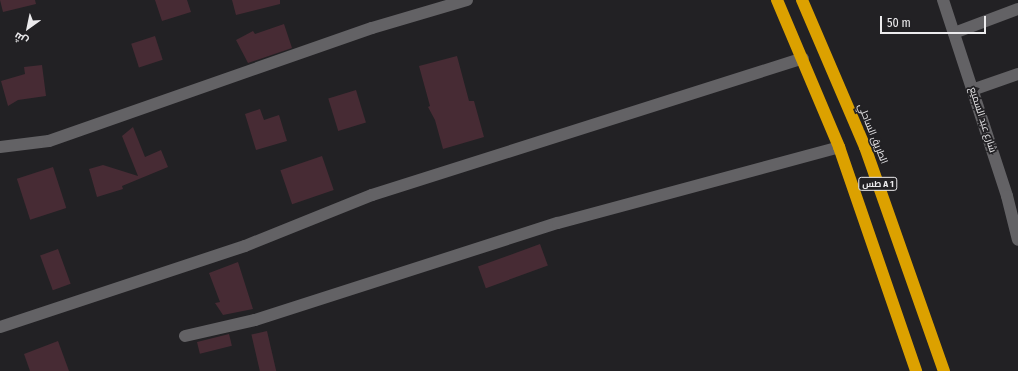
<!DOCTYPE html>
<html>
<head>
<meta charset="utf-8">
<style>
  body { margin:0 }
  #map { position:relative; width:1018px; height:371px; overflow:hidden; background:#222124; font-family:"Fira Sans Condensed",Cairo,sans-serif }
  div>[style] { position:absolute }
  .building>* { inset:0; background:#472b34; transform-origin:0 0 }
  .street>* { height:12px; margin:-6px; padding:0 6px; transform-origin:6px; border-radius:6px; background:#636265 }
  .highway>* { height:12px; margin:-6px; padding:0 6px; transform-origin:6px; border-radius:6px; background:#dca100 }
  span { translate:-50% -50%; white-space:nowrap; text-align:center; line-height:1.15; -webkit-text-stroke:3.5px #222124; paint-order:stroke }
  .shield-label span { padding:1px 3px; background:#222124; border:1px solid; border-radius:3px; -webkit-text-stroke-width:0 }
  .shield-label { font-size:9px; color:#ecebed; font-weight:700 }
  .street-label { font-size:10px; color:#ecebed }
  .north { position:absolute; left:8px; top:8px; width:40px; height:40px; -webkit-text-stroke:3px #222124; paint-order:stroke; rotate:213deg; font-size:11px; font-weight:700; line-height:16px; text-align:center; color:#ecebed }
  .north::after { content:''; display:block; margin:auto; width:14px; height:18px; background:#ecebed; clip-path:polygon(50% 0,100% 100%,50% 72%,0 100%) }
  .scale { position:absolute; left:880px; top:16px; width:106px; height:18px; box-sizing:border-box; border:2px solid #ecebed; border-top:0; padding-left:5px; font-size:12px; line-height:14px; white-space:nowrap; color:#ecebed; -webkit-text-stroke:3px #222124; paint-order:stroke }
</style>
</head>
<body>
<div id="map">
  <div class="building">
    <i style="clip-path:polygon(0 0,35px 0,36px 4px,3px 12px)"></i>
    <i style="clip-path:polygon(155px 0,187px 0,191px 12px,162px 21px)"></i>
    <i style="clip-path:polygon(232px 0,280px 0,280px 4px,236px 15px)"></i>
    <i style="clip-path:polygon(284px 24px,292px 48px,248px 63px,236px 40px,253px 31px,255px 34px)"></i>
    <i style="left:155px;top:36px;width:25px;height:25px;rotate:72deg"></i>
    <i style="clip-path:polygon(457px 56px,469px 101px,474px 101px,484px 137px,443px 149px,435px 120px,428px 107px,430px 106px,419px 66px)"></i>
    <i style="clip-path:polygon(42px 65px,46px 96px,18px 100px,8px 106px,1px 81px,25px 74px,24px 67px)"></i>
    <i style="left:356px;top:90px;width:34px;height:29px;rotate:73deg"></i>
    <i style="clip-path:polygon(260px 109px,264px 120px,279px 115px,287px 141px,256px 150px,245px 114px)"></i>
    <i style="clip-path:polygon(133px 127px,145px 157px,161px 150px,168px 167px,122px 186px,123px 189px,97px 197px,89px 169px,103px 165px,138px 176px,122px 136px)"></i>
    <i style="left:322px;top:156px;width:36px;height:44px;rotate:71deg"></i>
    <i style="left:53px;top:167px;width:43px;height:38px;rotate:72deg"></i>
    <i style="left:540px;top:244px;width:23px;height:66px;rotate:70deg"></i>
    <i style="left:58px;top:249px;width:37px;height:19px;rotate:70deg"></i>
    <i style="clip-path:polygon(238px 262px,253px 309px,223px 315px,215px 303px,220px 302px,209px 273px)"></i>
    <i style="left:267px;top:331px;width:41px;height:16px;rotate:77deg"></i>
    <i style="left:229px;top:334px;width:12px;height:33px;rotate:76deg"></i>
    <i style="clip-path:polygon(58px 341px,69px 371px,30px 371px,24px 354px)"></i>
  </div>
  <div class="street">
    <i style="left:943px;top:0;width:206px;rotate:71.9deg"></i>
    <i style="left:1007px;top:196px;width:45px;rotate:76deg"></i>
    <i style="left:954px;top:33px;width:68px;rotate:-20.6deg"></i>
    <i style="left:972px;top:90px;width:49px;rotate:-19.2deg"></i>
    <i style="left:0;top:147px;width:49px;rotate:-7deg"></i>
    <i style="left:49px;top:141px;width:342px;rotate:-19.3deg"></i>
    <i style="left:372px;top:28px;width:99px;rotate:-16.4deg"></i>
    <i style="left:0;top:327px;width:258px;rotate:-18.3deg"></i>
    <i style="left:245px;top:246px;width:137px;rotate:-21.9deg"></i>
    <i style="left:372px;top:195px;width:452px;rotate:-17.6deg"></i>
    <i style="left:185px;top:336px;width:72px;rotate:-12.9deg"></i>
    <i style="left:255px;top:320px;width:318px;rotate:-17.8deg"></i>
    <i style="left:558px;top:223px;width:291px;rotate:-15.1deg"></i>
  </div>
  <div class="highway">
    <i style="left:777px;top:0;width:160px;rotate:67.1deg"></i>
    <i style="left:839px;top:147px;width:237px;rotate:71deg"></i>
    <i style="left:802px;top:0;width:160px;rotate:66.8deg"></i>
    <i style="left:865px;top:147px;width:238px;rotate:70.6deg"></i>
  </div>
  <div class="shield-label">
    <span style="left:878px;top:184px">طس A 1</span>
  </div>
  <div class="street-label">
    <span style="left:982px;top:120px;rotate:72deg">شارع عبد السميع</span>
    <span style="left:872px;top:134px;rotate:68deg">الطريق الساحلي</span>
  </div>
  <div class="north">ش</div>
  <div class="scale">50 m</div>
</div>
</body>
</html>
